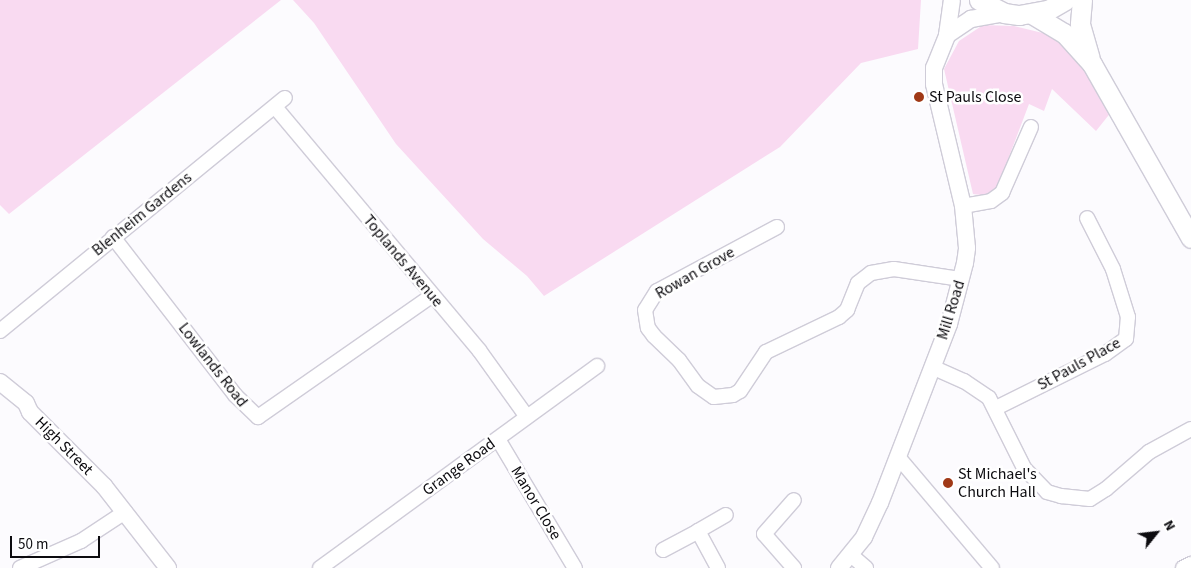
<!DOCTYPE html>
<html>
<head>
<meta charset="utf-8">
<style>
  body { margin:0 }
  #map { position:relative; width:1191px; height:568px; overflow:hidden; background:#fcfbfe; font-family:"Source Sans 3",sans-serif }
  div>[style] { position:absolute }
  .green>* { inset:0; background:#f9daf1 }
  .roads { filter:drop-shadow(1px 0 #cfccd8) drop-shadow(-1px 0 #cfccd8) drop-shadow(0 1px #cfccd8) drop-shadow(0 -1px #cfccd8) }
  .minor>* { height:14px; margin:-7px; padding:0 7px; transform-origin:7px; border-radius:7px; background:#fff }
  .tertiary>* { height:16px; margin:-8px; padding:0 8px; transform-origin:8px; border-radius:8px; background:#fff }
  .secondary>* { height:19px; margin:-9.5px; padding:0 9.5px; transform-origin:9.5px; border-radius:9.5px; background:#fff }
  .dots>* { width:14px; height:14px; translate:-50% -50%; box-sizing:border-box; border:2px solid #fff; border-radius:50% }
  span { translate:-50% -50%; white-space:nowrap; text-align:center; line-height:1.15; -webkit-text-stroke:5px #fff; paint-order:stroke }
  .poi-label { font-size:16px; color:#0c0b0f }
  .left { translate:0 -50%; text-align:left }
  .street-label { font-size:16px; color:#0c0b0f }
  .north { position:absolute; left:1131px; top:508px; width:50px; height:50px; -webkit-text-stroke:4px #fff; paint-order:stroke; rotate:61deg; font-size:14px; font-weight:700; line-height:20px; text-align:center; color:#0c0b0f }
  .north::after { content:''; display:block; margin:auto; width:18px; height:22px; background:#0c0b0f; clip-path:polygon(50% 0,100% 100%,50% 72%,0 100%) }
  .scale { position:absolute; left:10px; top:536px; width:90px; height:22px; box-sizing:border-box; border:2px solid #0c0b0f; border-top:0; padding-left:6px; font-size:15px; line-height:18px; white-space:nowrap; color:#0c0b0f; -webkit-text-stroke:4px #fff; paint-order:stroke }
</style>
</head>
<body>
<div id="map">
  <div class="green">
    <i style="clip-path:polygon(0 0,281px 0,9px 214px,0 205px)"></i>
    <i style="clip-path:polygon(293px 0,921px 0,918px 49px,861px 63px,780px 147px,544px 296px,527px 276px,483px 239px,396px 144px,314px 23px)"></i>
    <i style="clip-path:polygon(983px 25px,1014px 26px,1055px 36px,1079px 63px,1112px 111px,1096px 131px,1052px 89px,1044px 111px,1029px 104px,996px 191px,988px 196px,973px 194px,944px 69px,959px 41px)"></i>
  </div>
  <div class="roads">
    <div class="minor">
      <i style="left:276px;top:108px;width:316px;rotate:50deg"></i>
      <i style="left:479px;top:350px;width:82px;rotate:54.4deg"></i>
      <i style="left:963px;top:206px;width:28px;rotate:-10deg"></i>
      <i style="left:991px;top:201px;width:14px;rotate:-36deg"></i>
      <i style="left:1002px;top:193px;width:72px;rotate:-66.3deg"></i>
      <i style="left:777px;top:227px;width:136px;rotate:151.9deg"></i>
      <i style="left:657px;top:291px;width:22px;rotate:122deg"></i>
      <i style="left:645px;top:310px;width:18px;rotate:81deg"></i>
      <i style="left:648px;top:328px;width:10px;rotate:53deg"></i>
      <i style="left:654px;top:336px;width:35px;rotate:44deg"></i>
      <i style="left:679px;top:360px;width:32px;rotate:54deg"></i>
      <i style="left:698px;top:386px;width:19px;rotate:35deg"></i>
      <i style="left:714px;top:397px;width:19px;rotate:-6deg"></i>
      <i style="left:733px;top:395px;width:8px;rotate:-30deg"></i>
      <i style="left:740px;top:391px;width:47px;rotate:-56.3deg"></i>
      <i style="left:766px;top:352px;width:81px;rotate:-25.6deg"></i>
      <i style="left:839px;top:317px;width:11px;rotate:-41deg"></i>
      <i style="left:847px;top:310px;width:29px;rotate:-68deg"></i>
      <i style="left:858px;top:283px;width:16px;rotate:-38deg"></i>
      <i style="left:871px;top:273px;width:23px;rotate:-10deg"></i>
      <i style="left:894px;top:269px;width:68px;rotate:8.5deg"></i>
      <i style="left:113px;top:237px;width:200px;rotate:52.3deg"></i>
      <i style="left:235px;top:395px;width:32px;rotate:44deg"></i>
      <i style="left:258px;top:417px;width:213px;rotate:-34.9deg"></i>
      <i style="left:0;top:331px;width:368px;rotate:-39.3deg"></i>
      <i style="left:932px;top:367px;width:35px;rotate:24deg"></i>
      <i style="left:964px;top:381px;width:30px;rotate:34deg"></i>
      <i style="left:989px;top:398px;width:78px;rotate:63.4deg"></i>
      <i style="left:1024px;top:468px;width:33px;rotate:46deg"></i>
      <i style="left:1047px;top:492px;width:15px;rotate:16deg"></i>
      <i style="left:1061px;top:496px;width:29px;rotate:6deg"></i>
      <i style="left:1090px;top:499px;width:19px;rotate:-32deg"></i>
      <i style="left:1106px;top:489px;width:57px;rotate:-40.7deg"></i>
      <i style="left:1149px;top:452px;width:48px;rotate:-28.7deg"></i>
      <i style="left:996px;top:408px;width:122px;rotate:-26.4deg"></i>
      <i style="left:1105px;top:354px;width:26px;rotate:-36deg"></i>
      <i style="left:1126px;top:339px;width:22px;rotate:-85deg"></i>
      <i style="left:1128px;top:317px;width:50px;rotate:-107.4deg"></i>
      <i style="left:1113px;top:269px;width:57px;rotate:-117deg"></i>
      <i style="left:498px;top:439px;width:150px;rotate:59.2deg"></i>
      <i style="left:899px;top:458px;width:144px;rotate:49.8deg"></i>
      <i style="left:698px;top:531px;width:32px;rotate:-30deg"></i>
      <i style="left:663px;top:550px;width:40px;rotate:-28deg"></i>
      <i style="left:698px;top:531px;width:42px;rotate:61.6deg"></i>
      <i style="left:851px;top:555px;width:20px;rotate:41deg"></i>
      <i style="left:20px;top:568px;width:67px;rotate:-23.9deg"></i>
      <i style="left:81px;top:541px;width:53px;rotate:-33.4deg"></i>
      <i style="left:320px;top:568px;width:343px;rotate:-36.1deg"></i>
      <i style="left:794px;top:568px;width:45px;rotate:-131.4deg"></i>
      <i style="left:764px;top:534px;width:45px;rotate:-48.6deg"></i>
      <i style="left:1183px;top:568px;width:9px;rotate:-27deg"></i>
    </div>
    <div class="tertiary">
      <i style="left:947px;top:35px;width:29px;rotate:-34deg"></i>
      <i style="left:971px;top:19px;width:34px;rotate:-10deg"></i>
      <i style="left:0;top:382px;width:33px;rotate:39deg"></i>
      <i style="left:26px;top:403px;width:10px;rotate:66deg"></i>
      <i style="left:30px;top:412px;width:105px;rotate:45deg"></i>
      <i style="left:104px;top:486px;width:104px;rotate:52deg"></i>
      <i style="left:839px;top:568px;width:40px;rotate:-51deg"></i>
      <i style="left:864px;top:537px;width:38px;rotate:-65deg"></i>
      <i style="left:880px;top:503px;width:192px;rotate:-68.9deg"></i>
      <i style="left:949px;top:324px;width:63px;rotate:-75.3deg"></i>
      <i style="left:965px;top:263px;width:15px;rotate:-82deg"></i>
      <i style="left:967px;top:248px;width:42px;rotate:-95.4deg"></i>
      <i style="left:963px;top:206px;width:125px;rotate:-103.4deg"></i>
      <i style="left:934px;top:84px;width:16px;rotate:-90deg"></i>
      <i style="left:934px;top:68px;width:35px;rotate:-68deg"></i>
      <i style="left:947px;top:35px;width:35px;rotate:-82deg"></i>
    </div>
    <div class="secondary">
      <i style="left:979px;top:0;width:28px;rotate:27deg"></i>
      <i style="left:1004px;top:13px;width:15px;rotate:8deg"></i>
      <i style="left:1019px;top:15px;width:29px;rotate:-10deg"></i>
      <i style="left:1048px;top:10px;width:20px;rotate:-30deg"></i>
      <i style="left:1082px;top:0;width:24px;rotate:95deg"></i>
      <i style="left:1080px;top:24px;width:35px;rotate:74deg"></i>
      <i style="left:1032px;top:14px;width:37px;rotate:31deg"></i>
      <i style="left:1064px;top:33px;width:42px;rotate:47.9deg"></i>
      <i style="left:1092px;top:64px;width:200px;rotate:60.4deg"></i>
    </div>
  </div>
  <div class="dots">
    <i style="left:919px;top:97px;background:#a03917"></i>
    <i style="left:948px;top:483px;background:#a03917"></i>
  </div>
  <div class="poi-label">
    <span class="left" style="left:929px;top:97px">St Pauls Close</span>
    <span class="left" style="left:958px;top:483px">St Michael's<br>Church Hall</span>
  </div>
  <div class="street-label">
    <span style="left:142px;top:214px;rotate:-39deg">Blenheim Gardens</span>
    <span style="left:403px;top:261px;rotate:50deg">Toplands Avenue</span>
    <span style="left:695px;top:273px;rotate:-30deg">Rowan Grove</span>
    <span style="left:951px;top:310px;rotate:-73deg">Mill Road</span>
    <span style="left:1079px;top:364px;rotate:-29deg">St Pauls Place</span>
    <span style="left:213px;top:365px;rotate:52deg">Lowlands Road</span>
    <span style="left:64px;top:446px;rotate:45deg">High Street</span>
    <span style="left:459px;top:467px;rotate:-36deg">Grange Road</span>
    <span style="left:536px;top:503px;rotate:59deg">Manor Close</span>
  </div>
  <div class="north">N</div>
  <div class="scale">50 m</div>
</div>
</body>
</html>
